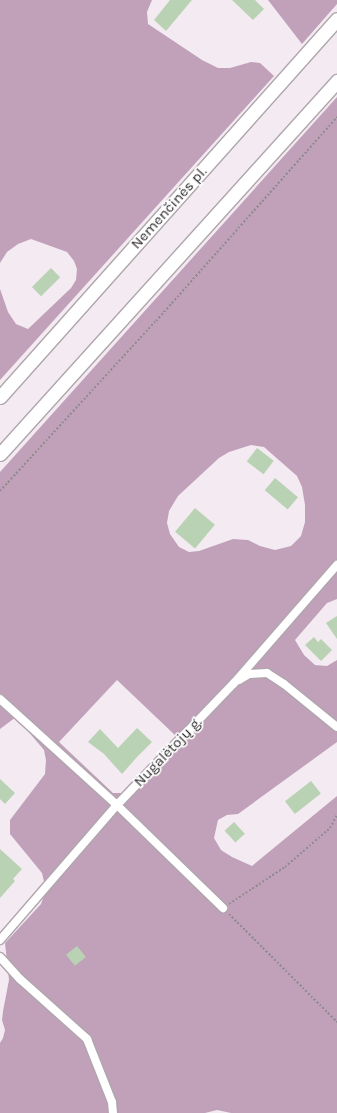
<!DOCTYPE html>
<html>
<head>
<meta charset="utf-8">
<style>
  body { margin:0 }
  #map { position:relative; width:337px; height:1113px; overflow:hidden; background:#f3ebf1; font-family:Karla,sans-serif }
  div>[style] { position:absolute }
  .forest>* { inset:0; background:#c1a1b9 }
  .building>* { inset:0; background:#b9d2b4; transform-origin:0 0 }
  .path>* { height:2px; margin-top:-1px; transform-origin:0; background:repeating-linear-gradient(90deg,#908b8f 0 2px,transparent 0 4px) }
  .roads { filter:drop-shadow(1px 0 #afa6ac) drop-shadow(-1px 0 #afa6ac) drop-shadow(0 1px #afa6ac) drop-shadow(0 -1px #afa6ac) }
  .street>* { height:8px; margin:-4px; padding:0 4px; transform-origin:4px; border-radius:4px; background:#fff }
  .primary>* { height:13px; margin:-6.5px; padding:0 6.5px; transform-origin:6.5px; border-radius:6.5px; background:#fff }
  span { translate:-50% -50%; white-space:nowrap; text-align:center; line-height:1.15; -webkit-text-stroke:3.5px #fff; paint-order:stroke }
  .street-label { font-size:15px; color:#292628 }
</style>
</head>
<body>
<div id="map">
  <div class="forest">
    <i style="clip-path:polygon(0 0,152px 0,147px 12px,148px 24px,202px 60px,218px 68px,230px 68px,251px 62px,260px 63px,274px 76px,0 380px,0 289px,8px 312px,16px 324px,28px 329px,71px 288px,76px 280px,77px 269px,74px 261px,67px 252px,31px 239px,18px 244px,7px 252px,0 263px)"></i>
    <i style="clip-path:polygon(268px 0,337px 0,337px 4px,302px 44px)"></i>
    <i style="clip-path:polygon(evenodd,337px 97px,337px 599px,327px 603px,295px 640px,304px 655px,315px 665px,327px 666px,337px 660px,337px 742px,238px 814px,227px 815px,218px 820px,214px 838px,221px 850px,232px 857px,252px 866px,337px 796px,337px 1113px,231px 1113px,217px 1110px,205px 1113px,0 1113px,0 1043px,3px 1038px,5px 1030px,2px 1020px,3px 1011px,9px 980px,5px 943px,41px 904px,46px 890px,42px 873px,10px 834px,10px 820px,45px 774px,46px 760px,44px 750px,16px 717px,0 729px,0 472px,337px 97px,251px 445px,264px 447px,297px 476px,302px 487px,305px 505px,305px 522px,301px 536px,291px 546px,275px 550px,260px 546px,248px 540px,233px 539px,199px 551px,189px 552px,179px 547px,170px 534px,167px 523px,169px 511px,178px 496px,219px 458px,229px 452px,251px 445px,337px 97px,117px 680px,178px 738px,122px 793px,113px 793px,59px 742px,117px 680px)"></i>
  </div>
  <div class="building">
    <i style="clip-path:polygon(170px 0,192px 0,166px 31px,154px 20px)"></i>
    <i style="clip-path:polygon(232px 0,255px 0,264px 9px,253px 20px)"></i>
    <i style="left:51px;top:268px;width:13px;height:27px;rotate:45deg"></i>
    <i style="left:257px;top:448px;width:21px;height:17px;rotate:37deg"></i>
    <i style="left:275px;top:478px;width:30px;height:16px;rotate:40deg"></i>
    <i style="left:195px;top:508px;width:26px;height:31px;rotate:40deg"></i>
    <i style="clip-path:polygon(337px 616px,337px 639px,326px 623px)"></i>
    <i style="clip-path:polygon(314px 637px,318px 642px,321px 639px,332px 650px,321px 661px,305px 645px)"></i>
    <i style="clip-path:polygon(137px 728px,152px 742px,137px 757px,122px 774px,104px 754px,88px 742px,100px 729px,118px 748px)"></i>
    <i style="clip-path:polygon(0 779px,15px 793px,5px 804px,0 799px)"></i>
    <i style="left:311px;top:781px;width:16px;height:33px;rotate:52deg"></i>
    <i style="left:234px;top:822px;width:16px;height:13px;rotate:47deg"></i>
    <i style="clip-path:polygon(0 849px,22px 869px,13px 879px,15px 881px,0 898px)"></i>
    <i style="left:77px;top:946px;width:14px;height:14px;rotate:51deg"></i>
  </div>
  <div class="path">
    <i style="left:0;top:491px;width:231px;rotate:-47.5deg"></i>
    <i style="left:156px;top:321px;width:273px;rotate:-48.4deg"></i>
    <i style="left:229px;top:904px;width:67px;rotate:-33.5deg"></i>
    <i style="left:285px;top:867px;width:60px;rotate:-40.9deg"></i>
    <i style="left:330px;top:828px;width:15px;rotate:-62deg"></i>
    <i style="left:229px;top:914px;width:153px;rotate:45deg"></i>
  </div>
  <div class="roads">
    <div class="street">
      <i style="left:239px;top:680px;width:12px;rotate:-31deg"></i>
      <i style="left:249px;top:674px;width:18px;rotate:-3deg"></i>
      <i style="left:267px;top:673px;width:20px;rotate:33deg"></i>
      <i style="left:284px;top:684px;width:68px;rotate:39.1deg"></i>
      <i style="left:0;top:699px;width:158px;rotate:42.2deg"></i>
      <i style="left:117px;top:805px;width:148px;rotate:44.2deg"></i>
      <i style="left:0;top:940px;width:179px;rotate:-49.1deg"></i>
      <i style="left:117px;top:805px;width:169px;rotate:-46.2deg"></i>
      <i style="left:234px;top:683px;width:157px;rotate:-48.9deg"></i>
      <i style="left:0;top:957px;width:30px;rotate:48deg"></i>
      <i style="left:20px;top:979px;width:90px;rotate:41.8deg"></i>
      <i style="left:87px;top:1039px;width:68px;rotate:68.4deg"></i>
      <i style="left:112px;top:1102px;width:11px;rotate:85deg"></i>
    </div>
    <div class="primary">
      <i style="left:0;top:397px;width:506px;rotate:-48.28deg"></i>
      <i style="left:0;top:454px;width:503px;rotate:-47.9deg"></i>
    </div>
  </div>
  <div class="street-label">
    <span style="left:169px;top:208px;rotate:-48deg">Nemenčinės pl.</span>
    <span style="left:168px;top:752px;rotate:-46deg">Nugalėtojų g.</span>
  </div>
</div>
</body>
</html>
